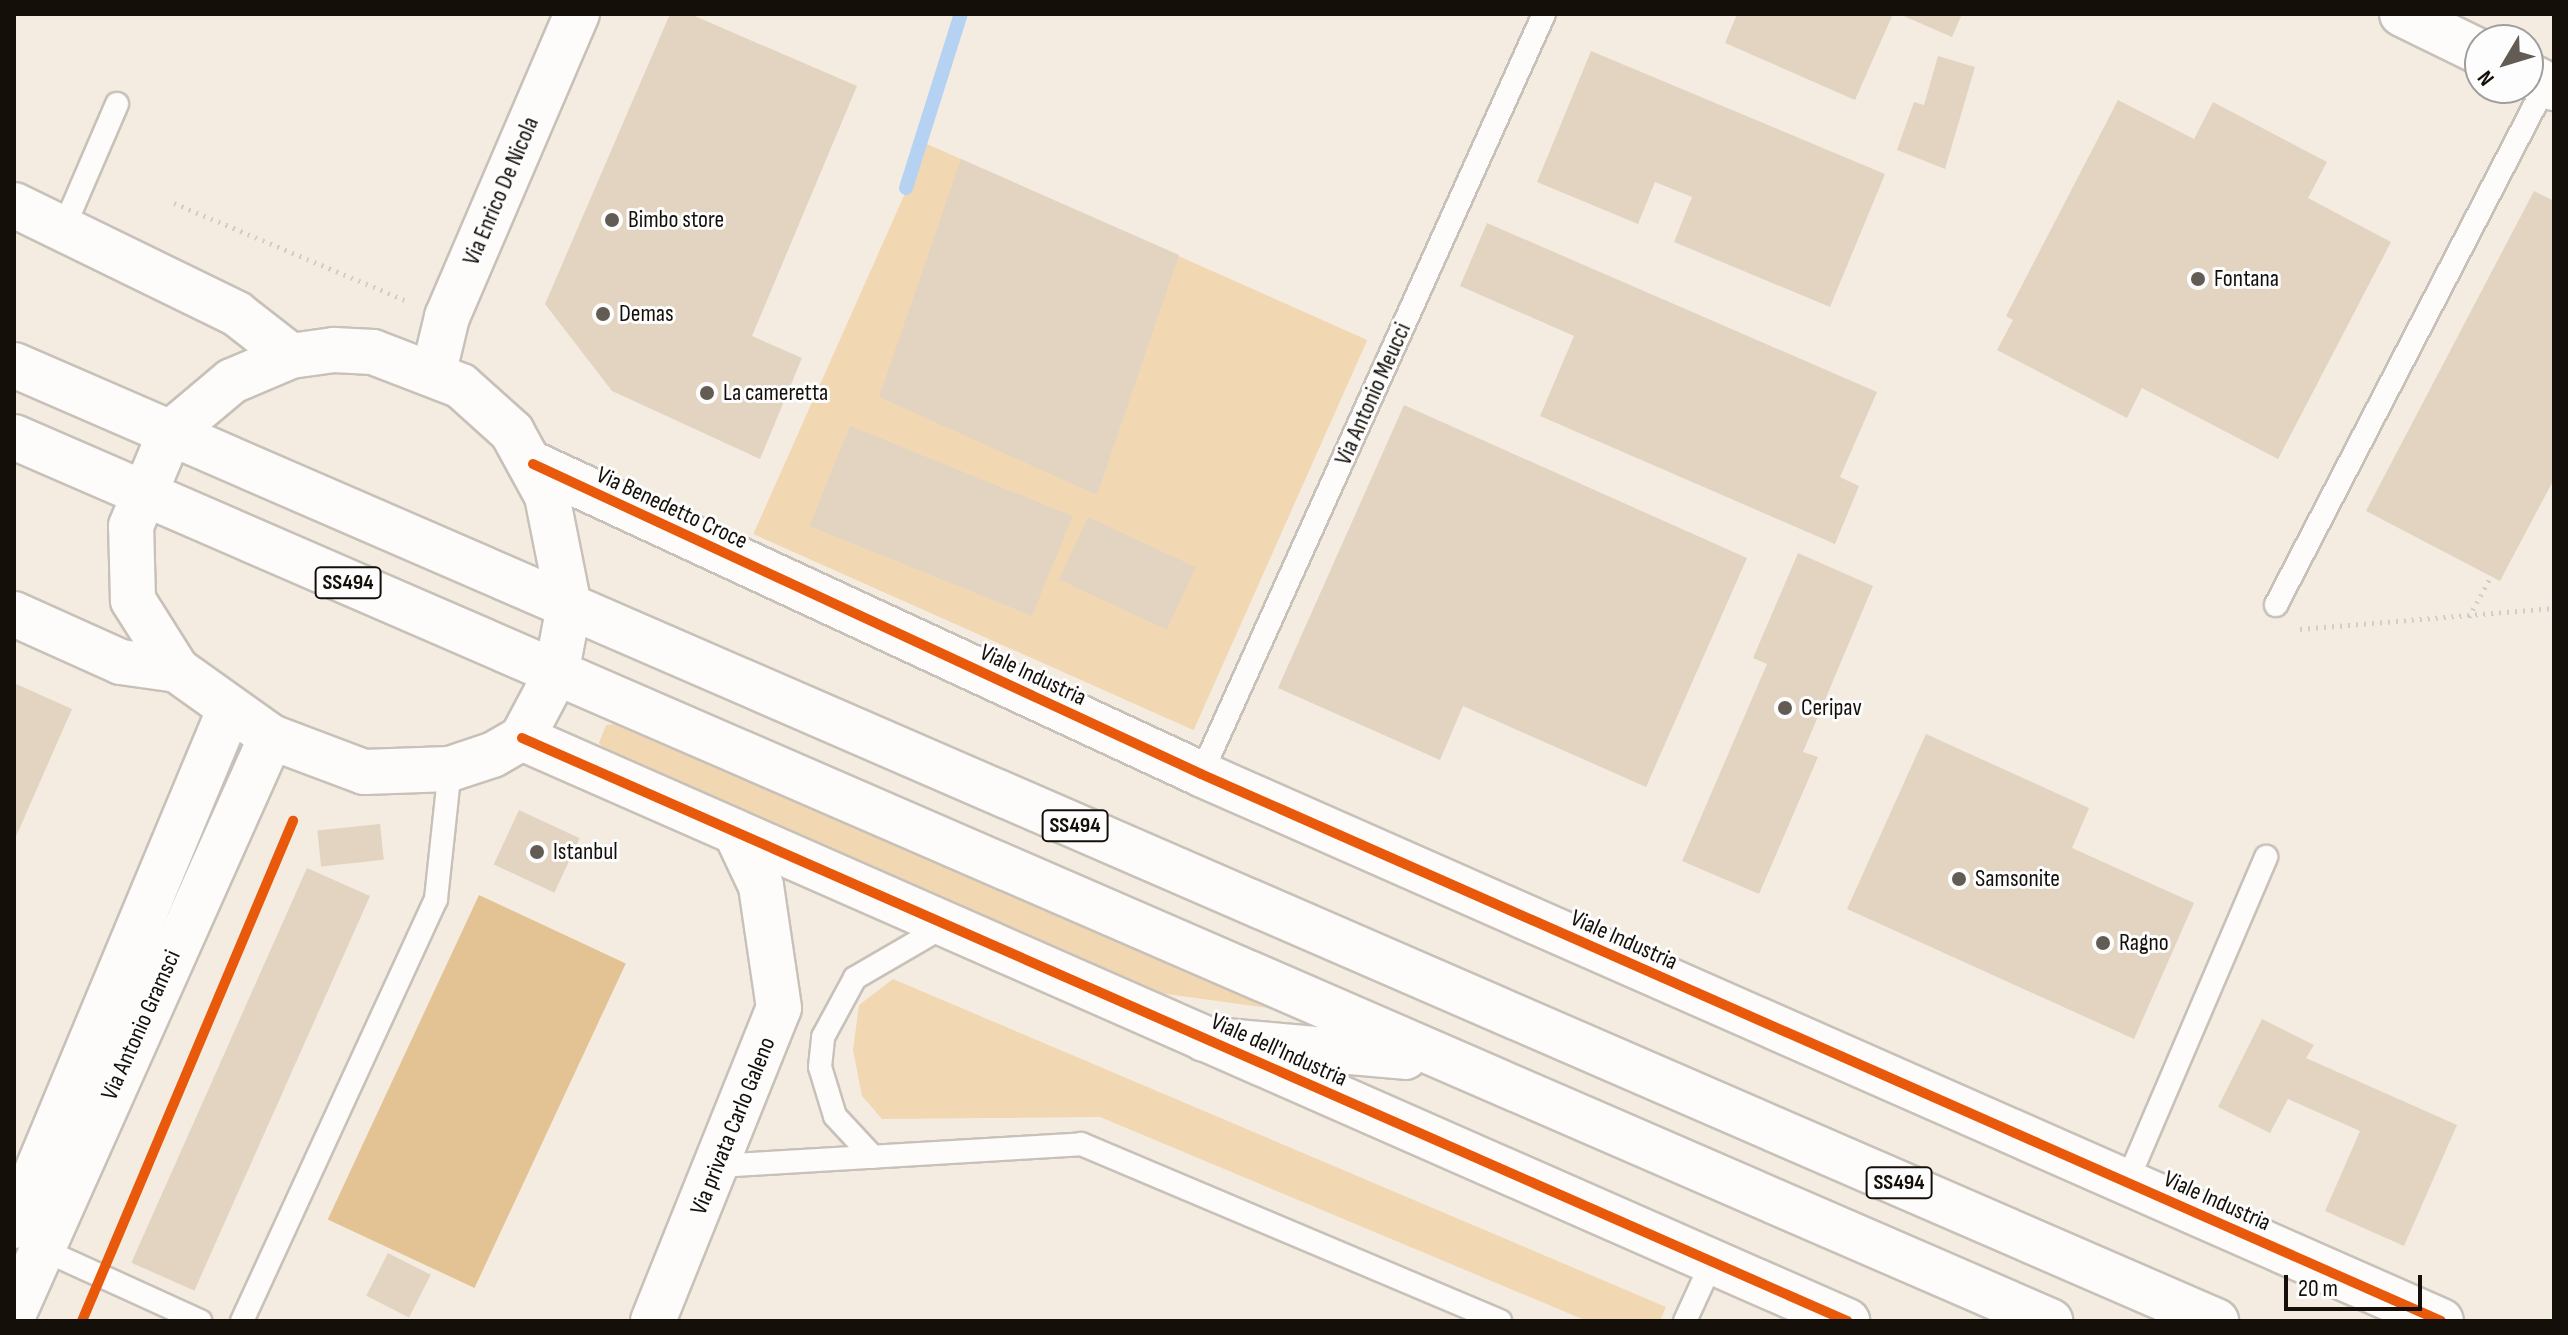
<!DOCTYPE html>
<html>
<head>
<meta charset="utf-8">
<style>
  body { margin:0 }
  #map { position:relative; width:2568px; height:1335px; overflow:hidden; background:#f5ece1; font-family:"Sofia Sans Condensed",sans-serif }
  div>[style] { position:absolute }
  .green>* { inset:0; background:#f2d7b3; transform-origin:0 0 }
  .forest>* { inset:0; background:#e3c294; transform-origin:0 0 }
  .stream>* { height:14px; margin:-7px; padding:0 7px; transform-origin:7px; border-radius:7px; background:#b5d2f3 }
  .building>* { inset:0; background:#e2d4c1; transform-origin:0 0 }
  .path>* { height:5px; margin-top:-2.5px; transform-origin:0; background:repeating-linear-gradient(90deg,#d0cecb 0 2px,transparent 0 8px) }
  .roads { filter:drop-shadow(2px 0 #c8c1b9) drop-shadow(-2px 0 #c8c1b9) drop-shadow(0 2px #c8c1b9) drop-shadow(0 -2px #c8c1b9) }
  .lane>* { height:22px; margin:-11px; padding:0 11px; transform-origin:11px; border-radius:11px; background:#fefcfa }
  .street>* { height:44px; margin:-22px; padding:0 22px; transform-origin:22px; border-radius:22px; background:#fefcfa }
  .primary>* { height:44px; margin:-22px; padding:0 22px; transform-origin:22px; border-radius:22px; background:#fefcfa }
  .cycleway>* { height:10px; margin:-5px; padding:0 5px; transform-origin:5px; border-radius:5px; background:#e8590c }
  .dots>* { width:22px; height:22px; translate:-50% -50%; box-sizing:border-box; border:4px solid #fdfdfd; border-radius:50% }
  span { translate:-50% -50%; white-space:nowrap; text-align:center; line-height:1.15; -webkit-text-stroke:6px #fdfdfd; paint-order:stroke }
  .shield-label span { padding:2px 6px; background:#fdfdfd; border:2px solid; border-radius:6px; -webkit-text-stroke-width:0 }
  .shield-label { font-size:22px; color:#140f08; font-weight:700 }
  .street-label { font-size:24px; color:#140f08 }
  .poi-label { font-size:24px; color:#140f08 }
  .left { translate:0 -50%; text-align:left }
  .frame { position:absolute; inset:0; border:16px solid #140f08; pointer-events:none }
  .north { position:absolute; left:2464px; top:24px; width:80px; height:80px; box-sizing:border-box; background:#fdfdfd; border:2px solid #a09e9b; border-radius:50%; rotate:232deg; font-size:22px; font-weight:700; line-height:32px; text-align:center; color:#140f08 }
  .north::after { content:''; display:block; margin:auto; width:28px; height:36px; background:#635c54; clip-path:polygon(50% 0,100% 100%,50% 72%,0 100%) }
  .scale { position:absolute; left:2284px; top:1275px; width:138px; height:36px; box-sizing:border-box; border:4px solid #140f08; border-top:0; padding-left:10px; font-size:24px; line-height:28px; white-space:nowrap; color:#140f08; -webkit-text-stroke:6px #fdfdfd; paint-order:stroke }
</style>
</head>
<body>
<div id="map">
  <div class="green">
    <i style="left:927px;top:144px;width:482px;height:427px;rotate:24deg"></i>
    <i style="clip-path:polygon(629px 723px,1298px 1012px,1137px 990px,614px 761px,599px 743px,606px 725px)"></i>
    <i style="clip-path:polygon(893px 979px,1666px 1307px,1660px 1321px,1587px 1321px,1100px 1117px,882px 1119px,862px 1096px,853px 1050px,859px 1005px)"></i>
  </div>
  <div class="forest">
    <i style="left:479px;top:895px;width:162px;height:358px;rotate:25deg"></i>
  </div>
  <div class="stream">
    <i style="left:906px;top:188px;width:182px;rotate:-72.5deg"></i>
  </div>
  <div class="building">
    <i style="clip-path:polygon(670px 14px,690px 14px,857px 86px,752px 336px,802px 358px,760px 459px,612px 391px,545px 304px)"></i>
    <i style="clip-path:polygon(1737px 14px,1893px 14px,1855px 100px,1725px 43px)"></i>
    <i style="clip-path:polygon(1899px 14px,1962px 14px,1952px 37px)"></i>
    <i style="clip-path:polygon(1591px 51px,1885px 174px,1830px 307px,1674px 242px,1692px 197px,1655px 182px,1638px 224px,1537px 182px)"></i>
    <i style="clip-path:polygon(1938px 56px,1975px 67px,1945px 169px,1897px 150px,1914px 102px,1924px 105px)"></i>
    <i style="clip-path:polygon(2118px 100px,2194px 139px,2213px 102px,2327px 162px,2308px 198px,2391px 242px,2278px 459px,2142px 388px,2127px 418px,1997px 350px,2013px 320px,2006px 316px)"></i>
    <i style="clip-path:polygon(961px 159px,1179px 255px,1097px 495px,879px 397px)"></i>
    <i style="clip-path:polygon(2534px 191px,2554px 201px,2554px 479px,2500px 581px,2366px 511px)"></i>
    <i style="clip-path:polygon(1487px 223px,1877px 392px,1840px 477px,1859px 486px,1835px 544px,1540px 416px,1574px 336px,1460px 286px)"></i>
    <i style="clip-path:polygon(1404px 405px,1747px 558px,1646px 787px,1463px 706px,1440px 760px,1278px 688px)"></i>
    <i style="left:850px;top:426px;width:240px;height:108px;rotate:22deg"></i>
    <i style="left:1088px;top:517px;width:119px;height:69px;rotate:25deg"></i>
    <i style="clip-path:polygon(1798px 553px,1873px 586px,1803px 752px,1818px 757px,1759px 894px,1682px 861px,1767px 664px,1753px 658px)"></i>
    <i style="clip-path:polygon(14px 683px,72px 709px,14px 841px)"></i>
    <i style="clip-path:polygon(1926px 734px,2089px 808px,2072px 848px,2194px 903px,2134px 1039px,1847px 909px)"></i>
    <i style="left:519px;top:810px;width:67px;height:60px;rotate:25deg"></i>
    <i style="left:380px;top:824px;width:36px;height:63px;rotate:84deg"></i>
    <i style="left:307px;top:868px;width:69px;height:432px;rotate:24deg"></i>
    <i style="clip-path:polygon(2262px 1019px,2314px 1045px,2306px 1058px,2457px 1125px,2404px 1246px,2325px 1211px,2360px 1131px,2288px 1099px,2270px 1133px,2218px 1107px)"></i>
    <i style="left:388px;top:1253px;width:48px;height:48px;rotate:27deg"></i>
  </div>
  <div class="path">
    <i style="left:174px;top:203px;width:251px;rotate:22.8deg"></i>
    <i style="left:2469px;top:617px;width:47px;rotate:-61.8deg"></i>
    <i style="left:2300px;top:629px;width:255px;rotate:-4.7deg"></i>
  </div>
  <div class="roads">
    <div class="lane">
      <i style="left:64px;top:227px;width:134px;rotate:-66.7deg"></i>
      <i style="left:2276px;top:605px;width:587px;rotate:-62.61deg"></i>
      <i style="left:1201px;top:774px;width:834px;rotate:-65.71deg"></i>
      <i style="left:873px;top:1157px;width:56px;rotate:-132.8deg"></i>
      <i style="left:835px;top:1116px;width:51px;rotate:-107deg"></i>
      <i style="left:820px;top:1067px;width:30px;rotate:-84deg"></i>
      <i style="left:823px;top:1037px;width:67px;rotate:-61.5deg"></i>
      <i style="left:855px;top:978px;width:99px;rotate:-30.2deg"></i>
      <i style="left:716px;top:1166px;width:366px;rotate:-3.4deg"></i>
      <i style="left:1081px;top:1144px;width:455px;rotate:22.9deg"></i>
      <i style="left:2126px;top:1184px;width:356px;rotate:-66.8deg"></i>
      <i style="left:42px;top:1249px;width:174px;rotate:24.5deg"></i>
      <i style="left:242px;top:1321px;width:464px;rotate:-65.3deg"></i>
      <i style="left:436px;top:899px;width:131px;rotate:-83.9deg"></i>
      <i style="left:1685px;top:1321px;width:65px;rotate:-65.4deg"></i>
    </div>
    <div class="street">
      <i style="left:2402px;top:14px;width:87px;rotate:26deg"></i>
      <i style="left:2528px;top:75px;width:29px;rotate:27deg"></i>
      <i style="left:14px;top:205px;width:248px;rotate:26deg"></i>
      <i style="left:237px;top:314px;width:68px;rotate:37.9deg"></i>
      <i style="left:434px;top:371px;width:56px;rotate:-76.5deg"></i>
      <i style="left:447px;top:317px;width:330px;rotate:-66.8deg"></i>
      <i style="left:533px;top:464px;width:736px;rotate:24.89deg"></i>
      <i style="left:1201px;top:774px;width:1355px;rotate:23.8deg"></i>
      <i style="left:14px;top:614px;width:117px;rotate:24.2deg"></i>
      <i style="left:121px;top:662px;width:57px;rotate:8.1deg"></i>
      <i style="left:522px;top:738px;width:1448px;rotate:23.75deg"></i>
      <i style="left:14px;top:1226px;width:556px;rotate:-67.36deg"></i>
      <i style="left:14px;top:1313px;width:631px;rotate:-65.95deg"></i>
      <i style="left:653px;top:1321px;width:337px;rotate:-68.1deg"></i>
      <i style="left:779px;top:1008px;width:123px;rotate:-98.4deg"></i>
      <i style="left:761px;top:886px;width:56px;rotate:-115.2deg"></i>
    </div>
    <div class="primary">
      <i style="left:334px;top:350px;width:39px;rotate:3deg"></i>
      <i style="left:373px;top:352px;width:94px;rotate:21.1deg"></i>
      <i style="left:461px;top:386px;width:69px;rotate:42deg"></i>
      <i style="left:512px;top:432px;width:73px;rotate:61.3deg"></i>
      <i style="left:547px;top:496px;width:112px;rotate:78.7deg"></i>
      <i style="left:569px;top:606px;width:69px;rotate:100.8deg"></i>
      <i style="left:556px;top:674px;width:72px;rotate:118deg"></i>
      <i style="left:522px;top:738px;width:34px;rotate:150deg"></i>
      <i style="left:492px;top:755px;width:44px;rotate:161.6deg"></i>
      <i style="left:450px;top:769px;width:86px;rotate:178deg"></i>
      <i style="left:364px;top:772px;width:99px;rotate:-159.4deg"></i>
      <i style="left:271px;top:737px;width:115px;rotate:-144.5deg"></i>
      <i style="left:177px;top:670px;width:83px;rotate:-122.2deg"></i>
      <i style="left:133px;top:600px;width:74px;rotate:-91.5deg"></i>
      <i style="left:131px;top:526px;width:101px;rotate:-67.2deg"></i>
      <i style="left:170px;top:433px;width:81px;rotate:-40deg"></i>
      <i style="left:232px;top:381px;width:64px;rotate:-23deg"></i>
      <i style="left:291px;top:356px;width:43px;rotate:-7.9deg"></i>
      <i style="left:14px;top:365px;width:2401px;rotate:23.47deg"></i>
      <i style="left:14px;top:437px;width:2220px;rotate:23.47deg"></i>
      <i style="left:1204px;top:1039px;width:202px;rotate:5.1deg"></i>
    </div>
  </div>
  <div class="cycleway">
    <i style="left:533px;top:464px;width:736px;rotate:24.89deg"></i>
    <i style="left:1201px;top:774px;width:1355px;rotate:23.8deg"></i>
    <i style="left:522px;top:738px;width:1448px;rotate:23.75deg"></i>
    <i style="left:82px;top:1321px;width:543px;rotate:-67.12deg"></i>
  </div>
  <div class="dots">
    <i style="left:612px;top:220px;background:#635c54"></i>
    <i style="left:2198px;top:279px;background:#635c54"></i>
    <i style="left:603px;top:314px;background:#635c54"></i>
    <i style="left:707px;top:393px;background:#635c54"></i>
    <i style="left:1785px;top:708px;background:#635c54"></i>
    <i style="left:537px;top:852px;background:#635c54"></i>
    <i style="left:1959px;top:879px;background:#635c54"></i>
    <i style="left:2103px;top:943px;background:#635c54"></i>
  </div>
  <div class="shield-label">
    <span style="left:348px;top:583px">SS494</span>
    <span style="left:1075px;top:826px">SS494</span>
    <span style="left:1899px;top:1183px">SS494</span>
  </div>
  <div class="street-label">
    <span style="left:501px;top:191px;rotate:-67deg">Via Enrico De Nicola</span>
    <span style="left:1373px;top:394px;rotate:-66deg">Via Antonio Meucci</span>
    <span style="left:672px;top:508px;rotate:25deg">Via Benedetto Croce</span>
    <span style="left:1033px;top:675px;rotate:25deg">Viale Industria</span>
    <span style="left:1624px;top:940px;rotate:24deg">Viale Industria</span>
    <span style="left:141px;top:1025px;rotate:-66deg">Via Antonio Gramsci</span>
    <span style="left:1279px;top:1050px;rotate:24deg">Viale dell'Industria</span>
    <span style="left:733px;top:1126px;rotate:-68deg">Via privata Carlo Galeno</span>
    <span style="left:2217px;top:1201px;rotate:24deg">Viale Industria</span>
  </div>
  <div class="poi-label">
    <span class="left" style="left:628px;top:220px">Bimbo store</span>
    <span class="left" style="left:2214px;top:279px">Fontana</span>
    <span class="left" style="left:619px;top:314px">Demas</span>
    <span class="left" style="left:723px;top:393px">La cameretta</span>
    <span class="left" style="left:1801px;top:708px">Ceripav</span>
    <span class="left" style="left:553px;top:852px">Istanbul</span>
    <span class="left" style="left:1975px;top:879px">Samsonite</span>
    <span class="left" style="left:2119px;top:943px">Ragno</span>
  </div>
  <div class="frame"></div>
  <div class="north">N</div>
  <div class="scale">20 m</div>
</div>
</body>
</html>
